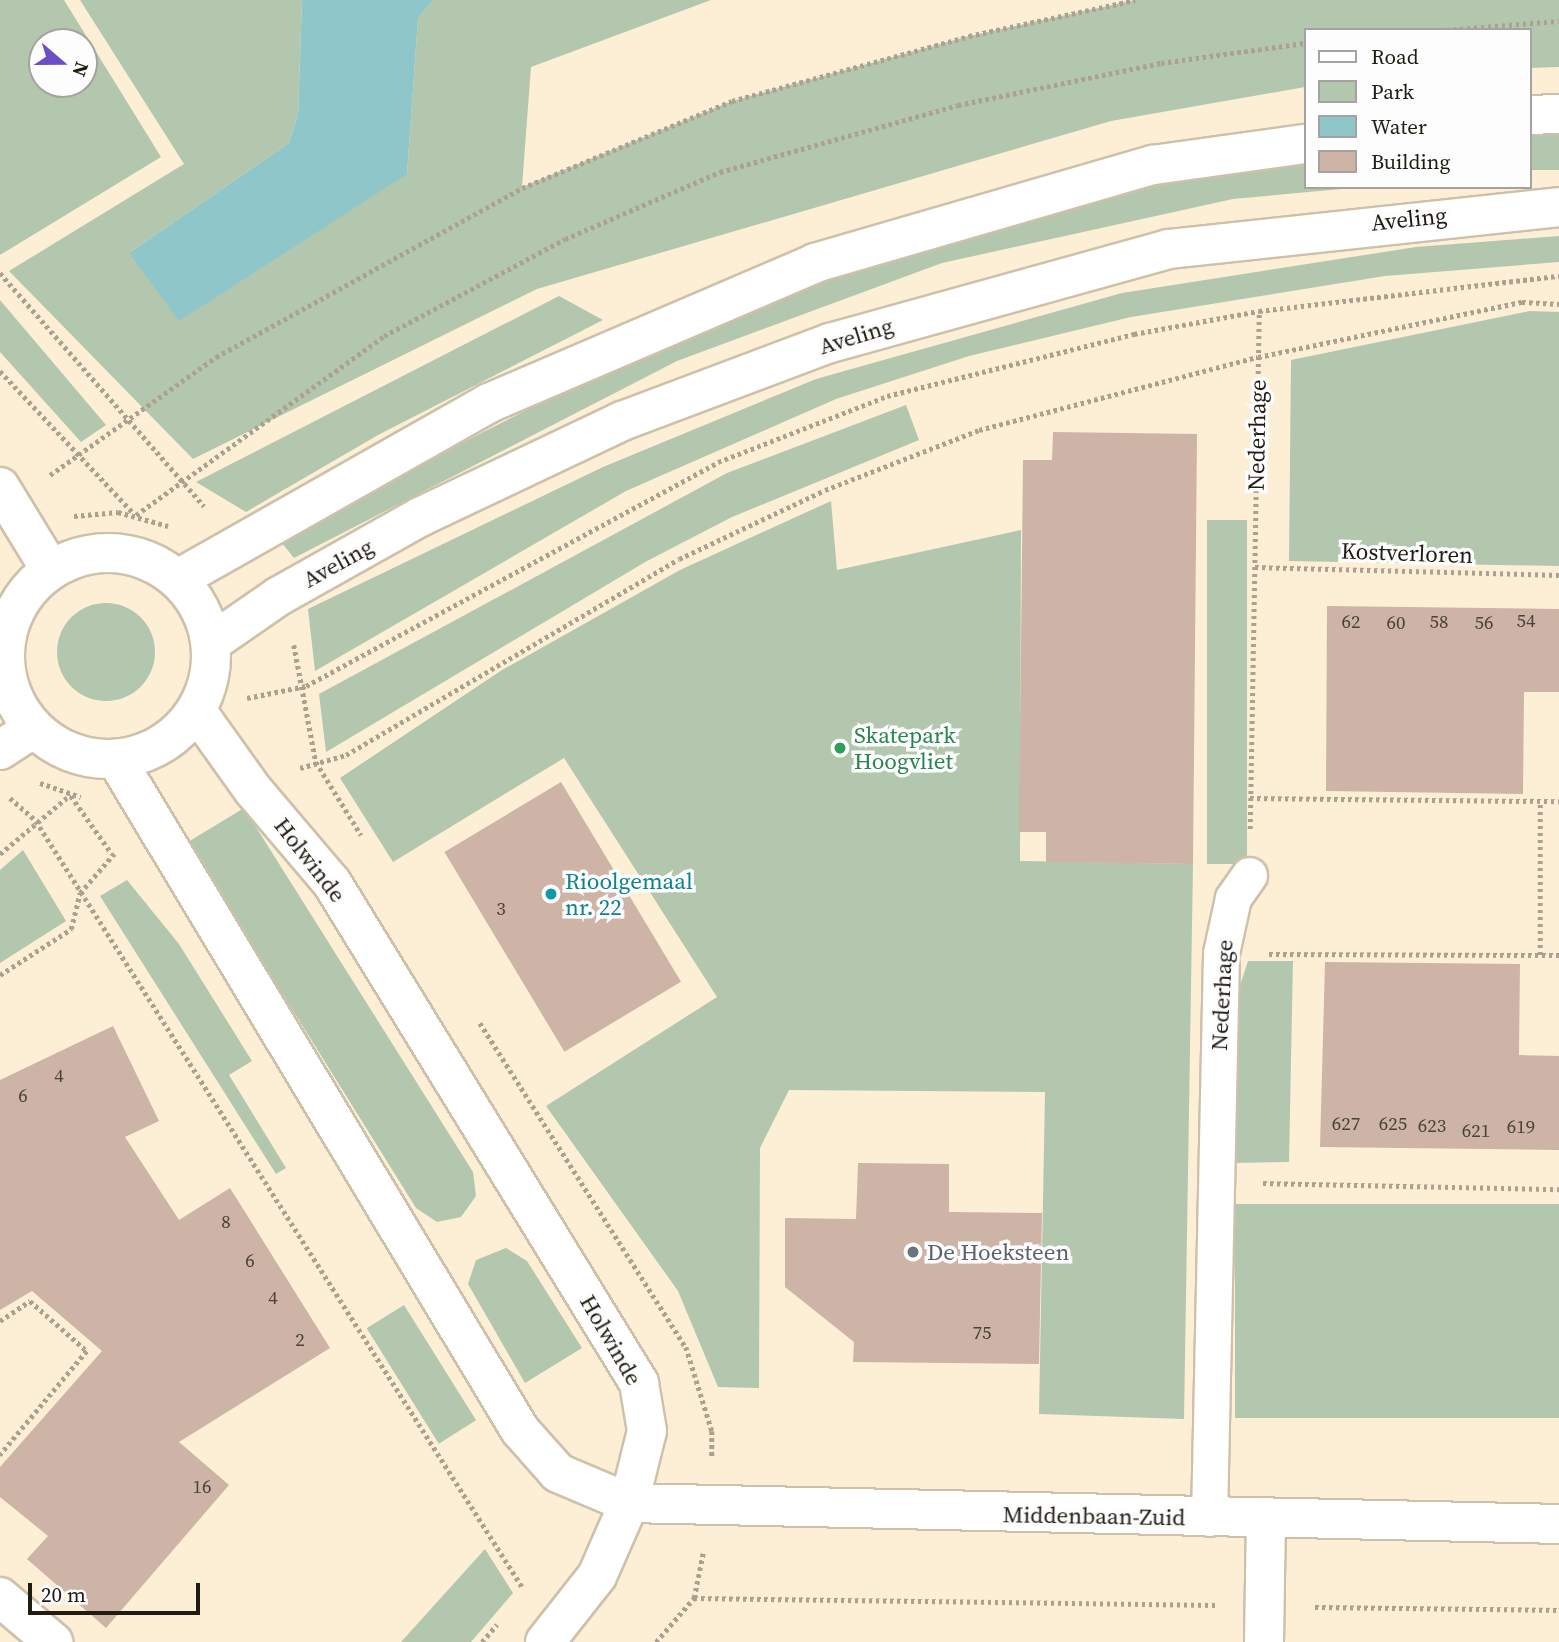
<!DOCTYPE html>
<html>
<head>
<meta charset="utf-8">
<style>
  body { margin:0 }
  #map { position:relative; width:1559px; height:1642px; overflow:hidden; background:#fcefd6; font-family:"Source Serif 4",serif }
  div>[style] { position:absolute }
  .green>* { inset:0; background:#b2c7ad; transform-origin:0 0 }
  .round { border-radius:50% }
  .water>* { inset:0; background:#8fc6c9 }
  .building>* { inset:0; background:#cdb4a6; transform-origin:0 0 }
  .path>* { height:4.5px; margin-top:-2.25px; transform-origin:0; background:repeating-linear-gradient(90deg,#aba18e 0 3.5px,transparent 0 7px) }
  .roads { filter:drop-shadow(2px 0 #cec1aa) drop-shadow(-2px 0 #cec1aa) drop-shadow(0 2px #cec1aa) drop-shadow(0 -2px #cec1aa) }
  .lane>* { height:35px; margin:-17.5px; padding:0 17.5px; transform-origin:17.5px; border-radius:17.5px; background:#fff }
  .street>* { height:38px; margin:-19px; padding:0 19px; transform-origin:19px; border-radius:19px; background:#fff }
  .secondary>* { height:38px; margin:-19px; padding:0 19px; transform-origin:19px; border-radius:19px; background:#fff }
  .secondary>.ring { margin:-19px; padding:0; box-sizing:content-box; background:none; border:38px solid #fff; border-radius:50% }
  .dots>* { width:19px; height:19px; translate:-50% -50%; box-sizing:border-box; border:4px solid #fdfdfd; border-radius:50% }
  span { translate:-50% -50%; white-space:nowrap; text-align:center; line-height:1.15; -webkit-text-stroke:7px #fdfdfd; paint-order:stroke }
  .number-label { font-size:19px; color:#4b4238 }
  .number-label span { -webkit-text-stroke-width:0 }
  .street-label { font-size:23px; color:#201c13 }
  .leisure-label { font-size:23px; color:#27864d }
  .left { translate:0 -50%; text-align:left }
  .culture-label { font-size:23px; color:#0d838f }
  .worship-label { font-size:23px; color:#5b616d }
  .legend { position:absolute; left:1304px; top:28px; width:228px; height:161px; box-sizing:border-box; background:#fdfdfd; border:2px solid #a5a39f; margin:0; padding:9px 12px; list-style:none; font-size:21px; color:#201c13 }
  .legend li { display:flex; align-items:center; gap:14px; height:35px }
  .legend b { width:35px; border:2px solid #a5a39f }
  .north { position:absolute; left:28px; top:28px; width:70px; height:70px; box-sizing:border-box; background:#fdfdfd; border:2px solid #a5a39f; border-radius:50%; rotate:110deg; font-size:19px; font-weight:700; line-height:28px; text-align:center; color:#201c13 }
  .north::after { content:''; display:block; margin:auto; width:24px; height:32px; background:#6d4dc6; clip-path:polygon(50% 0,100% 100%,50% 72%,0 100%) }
  .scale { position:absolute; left:28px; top:1583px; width:172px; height:32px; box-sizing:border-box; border:4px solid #201c13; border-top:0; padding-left:9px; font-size:21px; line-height:24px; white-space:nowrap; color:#201c13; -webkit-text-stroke:5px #fdfdfd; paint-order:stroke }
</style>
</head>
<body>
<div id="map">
  <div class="green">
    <i style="clip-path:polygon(evenodd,0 0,64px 0,161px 157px,0 255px,0 0,42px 42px,84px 42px,84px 84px,42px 84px,42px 42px)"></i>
    <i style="clip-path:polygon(80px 0,302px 0,298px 114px,289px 143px,129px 253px,407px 174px,418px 18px,433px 0,711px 0,531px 67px,522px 187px,732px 101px,969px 36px,1135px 0,1559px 0,1559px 67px,1529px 68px,1529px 30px,1305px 30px,1305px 87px,1111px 121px,537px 289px,193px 459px,9px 271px,184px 164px)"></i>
    <i style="left:1559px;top:131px;width:39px;height:30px;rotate:90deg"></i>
    <i style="clip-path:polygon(1305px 156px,1305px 187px,1363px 187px,1233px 199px,942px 263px,677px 361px,294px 558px,277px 537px,668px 338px,922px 243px,1131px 186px)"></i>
    <i style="clip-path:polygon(1559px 236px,1559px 262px,1385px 276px,1131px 317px,969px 356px,836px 399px,626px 491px,315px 671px,308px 609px,603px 467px,816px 379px,1122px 293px,1416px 247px)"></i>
    <i style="clip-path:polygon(559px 296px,603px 320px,378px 435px,246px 512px,196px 482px)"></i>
    <i style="clip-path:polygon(0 300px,106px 425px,81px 442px,0 352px)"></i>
    <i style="clip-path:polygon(1530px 311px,1559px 312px,1559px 566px,1289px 561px,1291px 360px)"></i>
    <i style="clip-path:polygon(906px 405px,919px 440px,732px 517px,647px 561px,326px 752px,319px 694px,727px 473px)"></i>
    <i style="clip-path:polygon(831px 501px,837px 570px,1021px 530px,1020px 861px,1193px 864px,1184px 1419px,1039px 1414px,1045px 1092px,789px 1090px,760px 1148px,759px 1388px,718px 1387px,678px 1291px,546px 1106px,717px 997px,564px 758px,393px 862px,340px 778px,502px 670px,680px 570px)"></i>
    <i style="left:1207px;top:520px;width:40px;height:344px"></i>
    <i class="round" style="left:57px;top:603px;width:98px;height:98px"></i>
    <i style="clip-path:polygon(244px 808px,473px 1172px,476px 1196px,461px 1217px,437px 1222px,416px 1208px,188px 842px)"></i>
    <i style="clip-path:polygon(23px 850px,66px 921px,0 963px,0 870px)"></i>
    <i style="clip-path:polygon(127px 880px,179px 944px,252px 1061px,229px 1075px,286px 1168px,276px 1174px,100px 896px)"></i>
    <i style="clip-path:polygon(1248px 961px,1293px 961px,1289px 1162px,1234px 1163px,1236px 998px)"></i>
    <i style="left:1235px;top:1204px;width:324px;height:214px"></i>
    <i style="clip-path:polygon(506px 1248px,527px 1261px,582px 1348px,525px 1383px,468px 1284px,476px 1260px)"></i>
    <i style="left:404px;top:1305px;width:136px;height:44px;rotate:58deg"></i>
    <i style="clip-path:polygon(485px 1549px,513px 1593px,471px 1642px,401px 1642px)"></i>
  </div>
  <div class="water">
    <i style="clip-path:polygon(302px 0,433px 0,418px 18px,407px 174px,179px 321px,129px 253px,289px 143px,298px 114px)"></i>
  </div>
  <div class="building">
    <i style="clip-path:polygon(1053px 432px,1197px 434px,1193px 864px,1046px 862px,1046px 832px,1019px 832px,1023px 460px,1052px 460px)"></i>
    <i style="clip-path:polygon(1327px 606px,1559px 609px,1559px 692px,1524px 692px,1523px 794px,1326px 791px)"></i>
    <i style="left:561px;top:782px;width:233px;height:136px;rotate:59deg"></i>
    <i style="clip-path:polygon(1325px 962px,1520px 964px,1519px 1055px,1559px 1056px,1559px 1150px,1320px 1147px)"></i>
    <i style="clip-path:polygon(113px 1026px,159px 1121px,125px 1137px,179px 1220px,230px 1188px,330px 1348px,179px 1442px,229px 1485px,106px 1628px,27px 1559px,48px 1536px,0 1497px,0 1467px,102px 1351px,32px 1291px,0 1310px,0 1080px)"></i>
    <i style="clip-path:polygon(858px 1163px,949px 1164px,949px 1212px,1042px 1213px,1039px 1364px,853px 1362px,854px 1342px,785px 1287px,785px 1218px,856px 1219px)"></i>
  </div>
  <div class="path">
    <i style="left:1446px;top:30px;width:113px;rotate:-4.6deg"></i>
    <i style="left:0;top:273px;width:310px;rotate:48.8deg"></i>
    <i style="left:0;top:371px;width:197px;rotate:46.8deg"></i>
    <i style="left:50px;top:475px;width:204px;rotate:-35.4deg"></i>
    <i style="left:216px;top:357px;width:350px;rotate:-28.9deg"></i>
    <i style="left:522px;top:188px;width:227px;rotate:-22.5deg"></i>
    <i style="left:732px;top:101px;width:246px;rotate:-15.3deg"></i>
    <i style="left:969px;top:36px;width:170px;rotate:-12.2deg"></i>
    <i style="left:136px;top:515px;width:306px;rotate:-35.8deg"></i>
    <i style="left:384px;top:336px;width:205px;rotate:-28.2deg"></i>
    <i style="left:565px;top:239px;width:169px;rotate:-23.4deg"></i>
    <i style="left:720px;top:172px;width:247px;rotate:-15.7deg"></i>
    <i style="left:958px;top:105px;width:207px;rotate:-11.7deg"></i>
    <i style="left:1161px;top:63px;width:145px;rotate:-7.9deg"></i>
    <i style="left:74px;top:516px;width:44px;rotate:-5.2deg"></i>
    <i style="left:118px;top:512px;width:52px;rotate:15.6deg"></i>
    <i style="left:1255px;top:567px;width:304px;rotate:1.5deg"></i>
    <i style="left:294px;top:645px;width:119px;rotate:79.4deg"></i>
    <i style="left:316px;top:762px;width:86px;rotate:58.3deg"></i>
    <i style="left:247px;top:698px;width:60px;rotate:-11.5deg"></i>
    <i style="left:306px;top:686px;width:469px;rotate:-28.5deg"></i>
    <i style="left:718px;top:462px;width:181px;rotate:-21.3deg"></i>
    <i style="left:887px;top:396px;width:255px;rotate:-14.1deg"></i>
    <i style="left:1134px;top:334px;width:127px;rotate:-10.4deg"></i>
    <i style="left:1259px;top:311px;width:302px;rotate:-6.7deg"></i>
    <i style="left:300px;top:768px;width:48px;rotate:-15.8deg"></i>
    <i style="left:346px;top:755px;width:386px;rotate:-30.5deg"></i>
    <i style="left:679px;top:559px;width:161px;rotate:-25.3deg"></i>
    <i style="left:825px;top:490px;width:165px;rotate:-21.3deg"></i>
    <i style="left:979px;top:430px;width:288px;rotate:-14.7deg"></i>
    <i style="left:1258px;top:357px;width:270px;rotate:-11.8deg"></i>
    <i style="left:1522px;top:302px;width:37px;rotate:3deg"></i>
    <i style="left:40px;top:783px;width:43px;rotate:18.9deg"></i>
    <i style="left:71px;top:796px;width:71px;rotate:54.7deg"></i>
    <i style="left:10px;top:798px;width:35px;rotate:41deg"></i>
    <i style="left:36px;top:821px;width:909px;rotate:57.59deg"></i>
    <i style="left:1250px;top:798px;width:309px;rotate:0.6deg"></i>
    <i style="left:1250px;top:829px;width:518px;rotate:-89deg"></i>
    <i style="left:0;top:854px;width:92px;rotate:-40.1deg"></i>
    <i style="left:1269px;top:954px;width:290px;rotate:0.2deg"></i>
    <i style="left:1540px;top:955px;width:154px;rotate:-90deg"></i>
    <i style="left:0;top:975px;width:85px;rotate:-32.9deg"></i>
    <i style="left:71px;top:929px;width:37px;rotate:-76deg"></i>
    <i style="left:80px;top:893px;width:52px;rotate:-48.9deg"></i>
    <i style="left:480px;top:1023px;width:384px;rotate:57.6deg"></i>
    <i style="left:686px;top:1347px;width:88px;rotate:72.8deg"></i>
    <i style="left:712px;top:1431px;width:27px;rotate:90deg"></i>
    <i style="left:1263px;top:1183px;width:296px;rotate:1.2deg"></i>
    <i style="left:0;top:1321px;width:36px;rotate:-34deg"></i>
    <i style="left:30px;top:1301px;width:76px;rotate:41.3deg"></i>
    <i style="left:87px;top:1351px;width:136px;rotate:129.9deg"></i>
    <i style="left:694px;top:1598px;width:521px;rotate:0.77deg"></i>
    <i style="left:1315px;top:1607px;width:244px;rotate:0.7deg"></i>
    <i style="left:482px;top:1642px;width:23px;rotate:-50deg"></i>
    <i style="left:656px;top:1642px;width:58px;rotate:-49.2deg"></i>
    <i style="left:694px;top:1598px;width:46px;rotate:-78.7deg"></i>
  </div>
  <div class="roads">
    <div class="lane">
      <i style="left:1209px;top:1518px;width:565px;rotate:-88.78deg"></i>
      <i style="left:1221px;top:953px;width:56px;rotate:-77.7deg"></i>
      <i style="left:1233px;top:898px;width:28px;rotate:-55deg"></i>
    </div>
    <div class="street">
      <i style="left:0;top:487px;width:96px;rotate:58.6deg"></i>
      <i style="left:116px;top:759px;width:783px;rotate:58.95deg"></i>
      <i style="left:520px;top:1430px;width:57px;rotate:48.5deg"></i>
      <i style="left:558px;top:1473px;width:77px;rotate:22.9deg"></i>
      <i style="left:629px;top:1503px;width:74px;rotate:-76deg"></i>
      <i style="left:647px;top:1431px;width:49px;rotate:-99.5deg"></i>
      <i style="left:639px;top:1383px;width:587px;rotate:-121.55deg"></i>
      <i style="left:332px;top:883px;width:122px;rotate:-130.3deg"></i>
      <i style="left:253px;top:790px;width:98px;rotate:-125.5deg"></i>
      <i style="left:0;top:1597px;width:70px;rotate:40.3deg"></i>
      <i style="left:545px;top:1642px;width:84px;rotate:-51.8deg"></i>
      <i style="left:597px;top:1576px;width:80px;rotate:-66.3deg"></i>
      <i style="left:629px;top:1503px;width:930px;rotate:1.29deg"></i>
      <i style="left:1264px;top:1642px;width:123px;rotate:-89.1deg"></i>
    </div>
    <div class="secondary">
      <i style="left:1529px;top:115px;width:30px;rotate:-2deg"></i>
      <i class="ring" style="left:5px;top:553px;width:168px;height:168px"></i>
      <i style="left:178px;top:579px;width:357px;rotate:-29.5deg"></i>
      <i style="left:489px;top:403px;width:355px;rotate:-23.2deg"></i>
      <i style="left:815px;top:263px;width:352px;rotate:-16.2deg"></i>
      <i style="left:1153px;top:165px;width:153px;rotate:-7.9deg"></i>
      <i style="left:211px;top:643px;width:83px;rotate:-34.7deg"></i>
      <i style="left:279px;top:596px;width:162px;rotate:-29.3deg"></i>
      <i style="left:420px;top:517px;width:224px;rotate:-25.4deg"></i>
      <i style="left:622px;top:421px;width:222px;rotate:-20.6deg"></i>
      <i style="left:830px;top:343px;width:351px;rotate:-15.5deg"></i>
      <i style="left:1168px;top:249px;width:393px;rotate:-6.1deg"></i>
      <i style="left:0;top:750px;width:40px;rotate:-32.9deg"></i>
    </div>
  </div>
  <div class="dots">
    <i style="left:840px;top:748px;background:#2e9e5b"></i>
    <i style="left:551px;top:894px;background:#0f9aa8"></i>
    <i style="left:913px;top:1252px;background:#6b7280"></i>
  </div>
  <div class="number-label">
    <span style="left:1526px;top:621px">54</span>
    <span style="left:1351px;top:622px">62</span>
    <span style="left:1439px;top:622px">58</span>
    <span style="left:1396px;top:623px">60</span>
    <span style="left:1484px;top:623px">56</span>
    <span style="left:501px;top:909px">3</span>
    <span style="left:59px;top:1076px">4</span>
    <span style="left:23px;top:1096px">6</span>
    <span style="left:1346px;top:1124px">627</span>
    <span style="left:1393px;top:1124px">625</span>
    <span style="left:1432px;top:1126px">623</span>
    <span style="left:1521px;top:1127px">619</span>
    <span style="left:1476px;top:1131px">621</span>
    <span style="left:226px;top:1222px">8</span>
    <span style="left:250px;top:1261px">6</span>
    <span style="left:273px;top:1298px">4</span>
    <span style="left:982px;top:1333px">75</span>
    <span style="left:300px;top:1340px">2</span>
    <span style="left:202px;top:1487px">16</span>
  </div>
  <div class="street-label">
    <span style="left:1409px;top:219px;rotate:-6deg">Aveling</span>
    <span style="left:856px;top:336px;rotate:-17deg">Aveling</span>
    <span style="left:1257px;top:435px;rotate:-89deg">Nederhage</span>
    <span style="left:1407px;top:553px;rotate:2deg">Kostverloren</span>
    <span style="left:338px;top:563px;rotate:-29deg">Aveling</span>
    <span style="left:310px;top:860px;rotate:52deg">Holwinde</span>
    <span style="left:1222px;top:995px;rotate:-87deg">Nederhage</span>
    <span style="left:611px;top:1340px;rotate:60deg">Holwinde</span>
    <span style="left:1094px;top:1516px;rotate:1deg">Middenbaan-Zuid</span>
  </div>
  <div class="leisure-label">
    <span class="left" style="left:854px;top:748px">Skatepark<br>Hoogvliet</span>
  </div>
  <div class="culture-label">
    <span class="left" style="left:565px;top:894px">Rioolgemaal<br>nr. 22</span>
  </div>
  <div class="worship-label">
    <span class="left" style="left:927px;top:1252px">De Hoeksteen</span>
  </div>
  <ul class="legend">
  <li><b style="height:9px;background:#fff"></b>Road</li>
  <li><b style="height:19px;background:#b2c7ad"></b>Park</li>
  <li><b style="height:19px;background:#8fc6c9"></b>Water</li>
  <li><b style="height:19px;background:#cdb4a6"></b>Building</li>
  </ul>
  <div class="north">N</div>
  <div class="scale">20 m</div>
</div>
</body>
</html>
